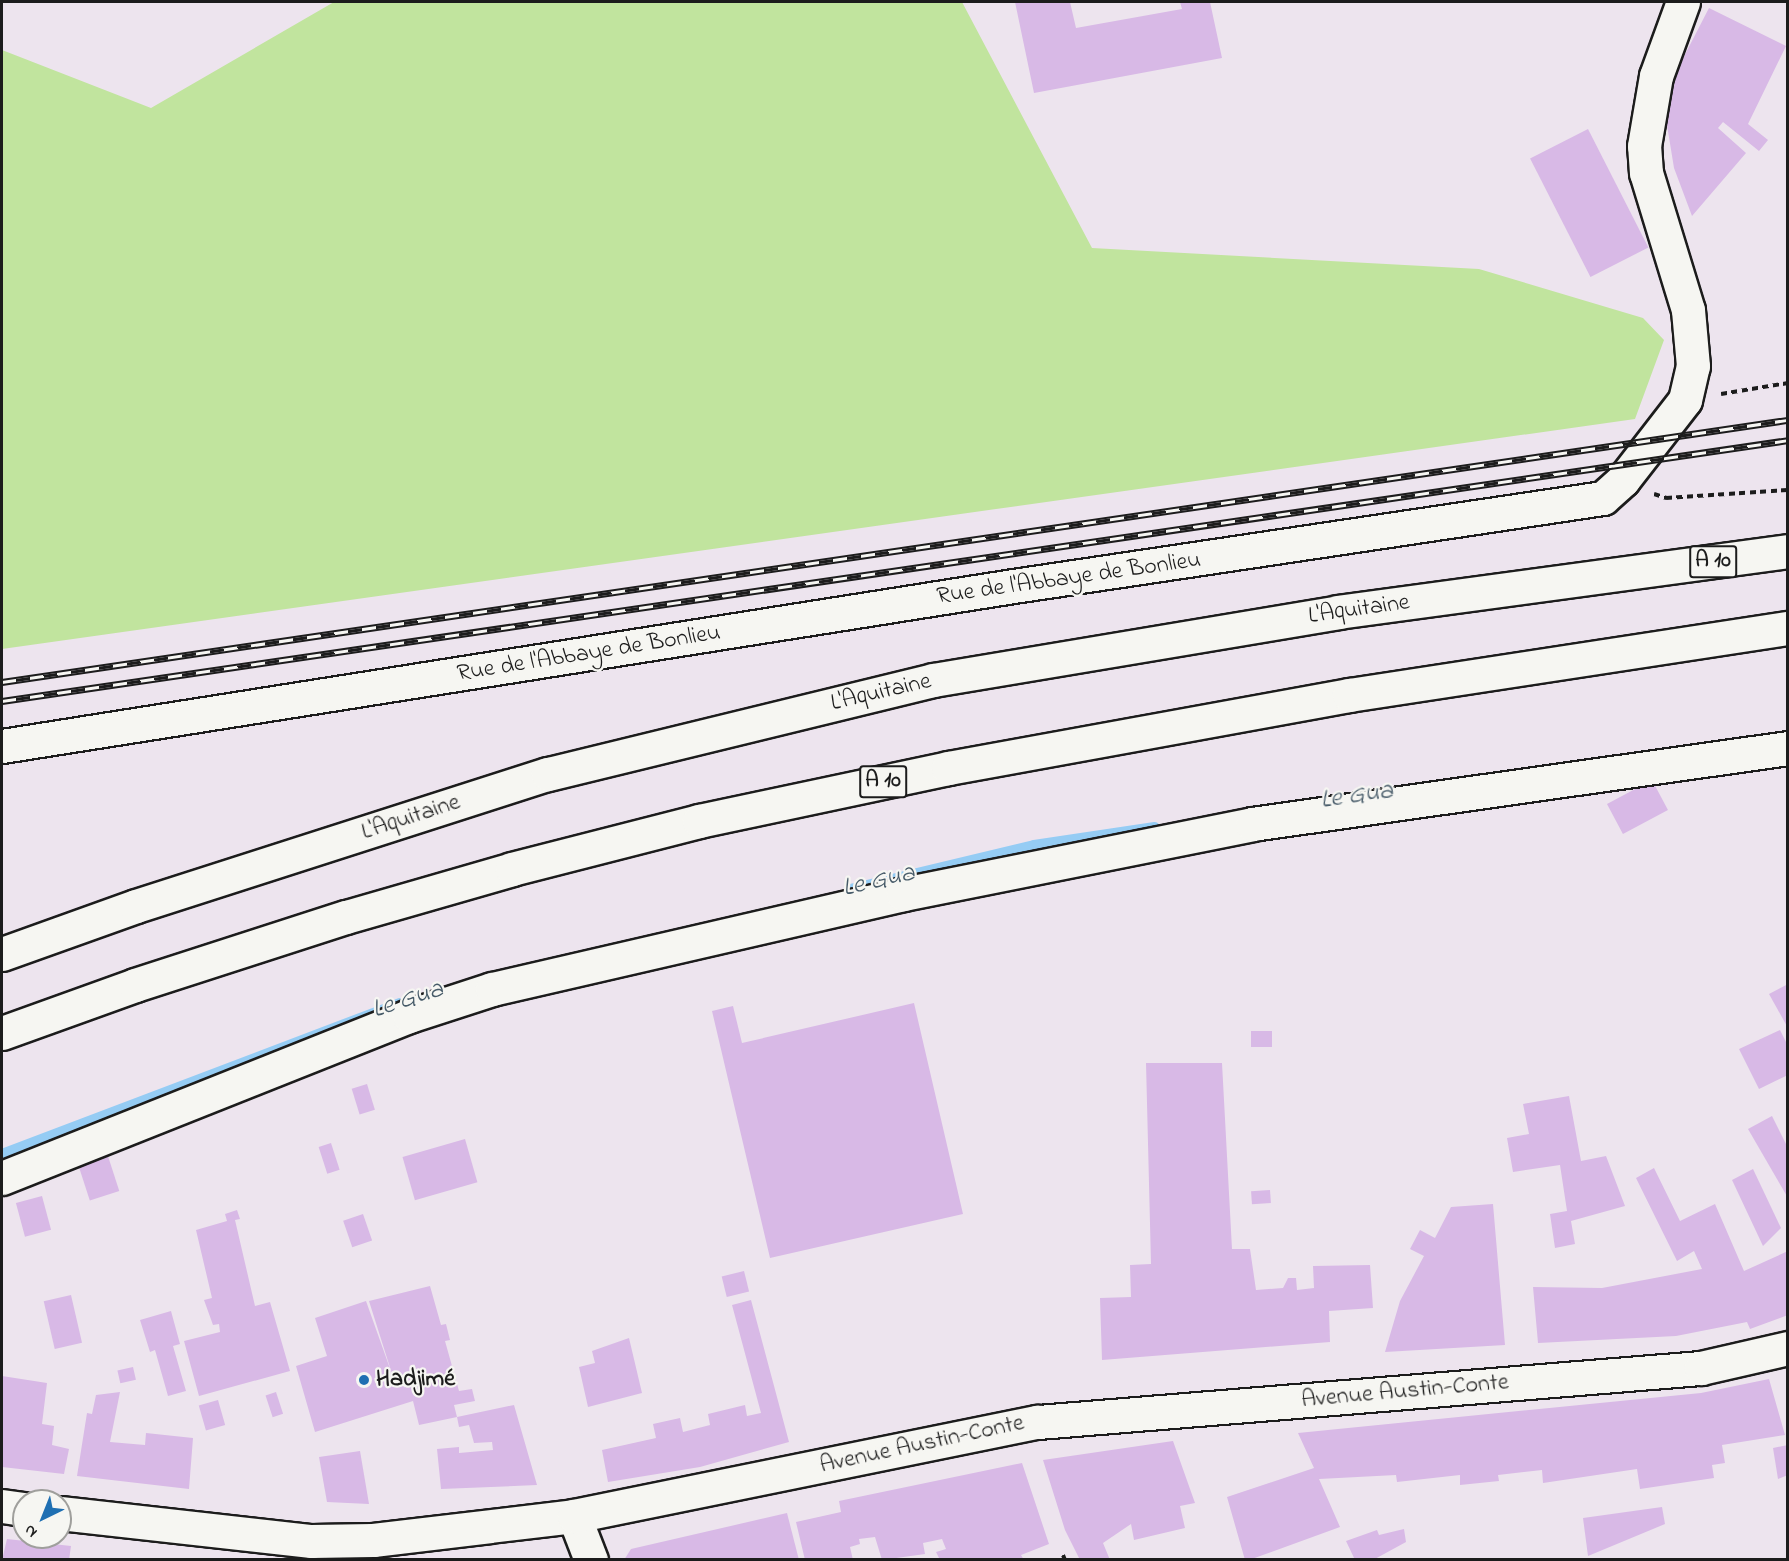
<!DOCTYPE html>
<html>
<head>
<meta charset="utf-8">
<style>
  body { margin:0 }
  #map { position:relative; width:1789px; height:1561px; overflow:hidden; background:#ede4ee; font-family:"Indie Flower",sans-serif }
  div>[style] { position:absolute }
  .green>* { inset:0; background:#c1e49e }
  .stream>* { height:10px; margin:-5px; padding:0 5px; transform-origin:5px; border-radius:5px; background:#95ccf4 }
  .building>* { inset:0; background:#d8b9e6; transform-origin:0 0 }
  .path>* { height:4px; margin-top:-2px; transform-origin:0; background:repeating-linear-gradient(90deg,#1c1c1c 0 6px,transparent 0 10.5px) }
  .roads { filter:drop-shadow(2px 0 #1c1c1c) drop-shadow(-2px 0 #1c1c1c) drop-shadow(0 2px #1c1c1c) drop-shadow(0 -2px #1c1c1c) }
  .minor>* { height:33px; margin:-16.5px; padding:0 16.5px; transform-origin:16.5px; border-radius:16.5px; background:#f6f6f2 }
  .secondary>* { height:33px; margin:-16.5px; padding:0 16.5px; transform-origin:16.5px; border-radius:16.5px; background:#f6f6f2 }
  .motorway>* { height:33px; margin:-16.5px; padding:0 16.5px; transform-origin:16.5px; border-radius:16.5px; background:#f6f6f2 }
  .rail>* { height:7px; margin-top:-3.5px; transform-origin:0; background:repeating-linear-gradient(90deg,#f6f6f2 0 14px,#1c1c1c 0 28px); box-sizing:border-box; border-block:2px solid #1c1c1c }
  .dots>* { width:16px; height:16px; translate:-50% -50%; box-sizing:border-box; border:3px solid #f6f6f2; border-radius:50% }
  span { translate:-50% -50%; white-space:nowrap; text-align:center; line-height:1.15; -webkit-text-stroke:4.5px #f6f6f2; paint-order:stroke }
  .shield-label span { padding:2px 4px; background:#f6f6f2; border:2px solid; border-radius:4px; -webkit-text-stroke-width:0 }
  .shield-label { font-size:22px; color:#1c1c1c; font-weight:700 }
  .street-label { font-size:24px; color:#1c1c1c }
  .poi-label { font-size:24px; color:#1c1c1c; font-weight:700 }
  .left { translate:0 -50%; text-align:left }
  .water-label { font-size:26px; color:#465a68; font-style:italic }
  .frame { position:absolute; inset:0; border:3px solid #1c1c1c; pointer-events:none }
  .north { position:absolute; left:12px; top:1489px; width:60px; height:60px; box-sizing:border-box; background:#f6f6f2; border:2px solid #9f9f9c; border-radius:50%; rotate:223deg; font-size:16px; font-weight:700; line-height:24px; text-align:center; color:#1c1c1c }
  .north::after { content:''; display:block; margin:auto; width:21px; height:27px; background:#1f6fb2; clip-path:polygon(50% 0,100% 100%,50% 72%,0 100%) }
</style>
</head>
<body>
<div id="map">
  <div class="green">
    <i style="clip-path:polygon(334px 2px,962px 2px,1092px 248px,1479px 269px,1643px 318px,1664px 340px,1635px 419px,2px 649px,2px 50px,151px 108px)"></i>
  </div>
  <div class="stream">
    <i style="left:850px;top:889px;width:189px;rotate:-13.4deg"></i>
    <i style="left:1034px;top:845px;width:122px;rotate:-8.5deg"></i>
    <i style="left:2px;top:1154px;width:425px;rotate:-20.8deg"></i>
  </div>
  <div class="building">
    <i style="clip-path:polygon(1015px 2px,1070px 2px,1076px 28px,1182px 9px,1180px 2px,1210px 2px,1222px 58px,1034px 93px)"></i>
    <i style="clip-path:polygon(1709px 8px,1786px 46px,1748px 124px,1768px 140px,1759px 151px,1723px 122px,1718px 128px,1746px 153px,1692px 216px,1674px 168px,1666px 119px,1678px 68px)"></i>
    <i style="left:1588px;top:129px;width:133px;height:65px;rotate:63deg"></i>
    <i style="left:1652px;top:780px;width:34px;height:51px;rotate:62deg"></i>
    <i style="clip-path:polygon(1788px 984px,1788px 1028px,1769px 994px)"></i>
    <i style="clip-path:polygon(914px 1003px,963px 1214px,770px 1258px,712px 1011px,733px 1006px,742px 1043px)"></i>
    <i style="clip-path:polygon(1780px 1030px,1788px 1046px,1788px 1075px,1759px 1089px,1739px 1049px)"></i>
    <i style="left:1251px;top:1031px;width:21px;height:16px"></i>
    <i style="clip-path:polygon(1146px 1063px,1222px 1063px,1232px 1249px,1250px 1249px,1256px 1290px,1283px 1288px,1288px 1278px,1296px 1278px,1297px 1290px,1314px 1288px,1313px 1266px,1370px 1265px,1373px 1308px,1329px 1311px,1330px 1342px,1102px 1360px,1100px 1298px,1131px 1297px,1130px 1265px,1151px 1264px)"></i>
    <i style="left:367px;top:1084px;width:27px;height:16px;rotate:73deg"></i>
    <i style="clip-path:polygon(1569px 1096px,1581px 1161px,1606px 1156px,1625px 1206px,1571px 1221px,1575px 1244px,1555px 1248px,1550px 1214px,1567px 1211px,1560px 1165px,1513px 1172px,1507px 1138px,1529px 1134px,1523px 1104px)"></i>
    <i style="clip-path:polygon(1772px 1116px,1788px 1148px,1788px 1198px,1748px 1129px)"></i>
    <i style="left:465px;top:1139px;width:45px;height:65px;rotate:74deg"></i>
    <i style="left:331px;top:1143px;width:28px;height:13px;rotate:72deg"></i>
    <i style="left:106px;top:1150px;width:43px;height:31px;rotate:72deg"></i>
    <i style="clip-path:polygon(1654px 1168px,1680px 1221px,1715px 1204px,1744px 1271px,1788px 1251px,1788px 1315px,1750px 1329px,1747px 1322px,1676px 1336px,1538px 1343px,1533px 1287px,1602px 1288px,1702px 1269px,1694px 1251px,1677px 1261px,1636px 1178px)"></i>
    <i style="clip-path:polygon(1753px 1169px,1781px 1228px,1763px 1246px,1732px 1180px)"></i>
    <i style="left:1270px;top:1190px;width:13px;height:19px;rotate:86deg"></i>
    <i style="left:42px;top:1196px;width:35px;height:27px;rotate:75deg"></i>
    <i style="clip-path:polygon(1493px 1204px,1505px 1345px,1385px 1352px,1400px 1301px,1424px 1256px,1410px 1249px,1420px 1230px,1435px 1238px,1451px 1207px)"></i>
    <i style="clip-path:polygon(237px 1210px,240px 1219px,235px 1220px,255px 1306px,270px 1302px,290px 1371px,199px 1396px,184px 1341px,220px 1332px,219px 1324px,213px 1325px,204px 1300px,212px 1298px,196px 1230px,227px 1221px,225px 1214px)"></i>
    <i style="left:363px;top:1214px;width:28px;height:21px;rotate:71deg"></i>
    <i style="left:744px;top:1271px;width:21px;height:23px;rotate:76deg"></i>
    <i style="clip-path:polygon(430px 1286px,441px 1325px,446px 1324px,450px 1340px,445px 1341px,459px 1391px,472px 1389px,475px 1401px,454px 1405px,457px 1417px,419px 1425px,413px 1401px,315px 1432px,296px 1366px,327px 1356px,315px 1318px,366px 1301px,393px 1377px,369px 1301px)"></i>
    <i style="left:71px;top:1295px;width:49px;height:28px;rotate:77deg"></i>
    <i style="clip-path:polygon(751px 1300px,789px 1442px,700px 1467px,608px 1482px,602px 1450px,656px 1438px,653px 1424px,680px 1418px,683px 1432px,710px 1425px,708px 1414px,745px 1405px,747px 1416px,761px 1413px,732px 1305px)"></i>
    <i style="clip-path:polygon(171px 1311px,180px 1344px,173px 1346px,186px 1391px,168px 1396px,155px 1350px,150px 1352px,140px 1320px)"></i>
    <i style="clip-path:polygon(629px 1338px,642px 1393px,588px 1407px,579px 1367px,595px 1363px,592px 1351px)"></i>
    <i style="left:133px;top:1367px;width:13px;height:16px;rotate:77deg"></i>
    <i style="clip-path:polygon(2px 1376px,47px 1383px,42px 1424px,54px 1426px,52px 1445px,69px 1449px,64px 1474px,2px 1467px)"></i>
    <i style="clip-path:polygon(1769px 1379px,1785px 1435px,1722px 1445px,1725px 1463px,1712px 1465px,1714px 1478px,1640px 1489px,1637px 1469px,1543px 1483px,1542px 1470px,1498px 1475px,1499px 1481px,1460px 1485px,1460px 1475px,1397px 1482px,1396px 1475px,1319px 1479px,1340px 1527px,1249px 1560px,1245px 1560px,1227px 1497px,1314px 1468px,1298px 1433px,1701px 1393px)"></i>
    <i style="clip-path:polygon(120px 1392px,110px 1442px,145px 1445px,146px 1433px,193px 1438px,189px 1489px,77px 1476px,87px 1413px,92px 1414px,96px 1395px)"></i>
    <i style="left:276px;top:1392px;width:23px;height:11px;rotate:72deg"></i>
    <i style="left:218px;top:1400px;width:26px;height:20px;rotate:74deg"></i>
    <i style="clip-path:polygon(514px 1405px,537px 1485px,441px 1489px,437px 1449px,459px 1447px,459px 1453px,493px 1450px,492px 1442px,474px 1443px,469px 1425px,459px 1427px,457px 1417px)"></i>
    <i style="clip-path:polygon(1173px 1441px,1195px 1503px,1180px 1506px,1185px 1528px,1134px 1540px,1131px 1524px,1103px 1543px,1110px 1560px,1080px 1560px,1065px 1530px,1043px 1460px)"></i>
    <i style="clip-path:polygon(1788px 1445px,1788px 1475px,1778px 1479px,1773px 1448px)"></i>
    <i style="clip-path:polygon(360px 1451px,369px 1504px,327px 1502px,319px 1457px)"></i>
    <i style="clip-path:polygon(1022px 1463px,1049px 1544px,1021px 1555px,1024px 1560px,940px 1560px,936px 1552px,946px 1549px,942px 1539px,923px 1543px,925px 1554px,882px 1560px,875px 1537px,859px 1539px,860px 1544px,850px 1547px,853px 1560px,805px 1560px,796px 1522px,841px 1512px,839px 1501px)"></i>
    <i style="clip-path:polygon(1662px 1507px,1665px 1524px,1588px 1556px,1583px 1518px)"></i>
    <i style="clip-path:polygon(787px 1513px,799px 1560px,624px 1560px,631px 1549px)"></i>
    <i style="clip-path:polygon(1404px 1529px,1406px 1542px,1373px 1560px,1355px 1560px,1346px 1541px,1377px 1530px,1379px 1535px)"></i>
    <i style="clip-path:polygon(7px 1539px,71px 1546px,69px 1560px,2px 1560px)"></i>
  </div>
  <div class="path">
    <i style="left:1721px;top:394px;width:68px;rotate:-9.3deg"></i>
    <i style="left:1654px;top:494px;width:13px;rotate:18deg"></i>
    <i style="left:1666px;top:498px;width:122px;rotate:-3.8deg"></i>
    <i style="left:1063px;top:1555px;width:5px;rotate:68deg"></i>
  </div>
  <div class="roads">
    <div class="minor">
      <i style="left:2px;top:746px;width:1031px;rotate:-8.99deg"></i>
      <i style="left:1020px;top:585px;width:589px;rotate:-8.49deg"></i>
      <i style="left:1603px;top:498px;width:27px;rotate:-42deg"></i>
      <i style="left:1623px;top:480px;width:101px;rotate:-52.2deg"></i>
      <i style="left:1685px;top:400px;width:35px;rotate:-77deg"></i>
      <i style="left:1693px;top:366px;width:56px;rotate:-95.1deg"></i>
      <i style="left:1688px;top:310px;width:143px;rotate:-107deg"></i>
      <i style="left:1646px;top:173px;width:27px;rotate:-94deg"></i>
      <i style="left:1644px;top:146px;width:71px;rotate:-80.3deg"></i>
      <i style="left:1656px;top:76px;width:79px;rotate:-70deg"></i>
      <i style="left:2px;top:1178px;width:438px;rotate:-21.7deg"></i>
      <i style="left:409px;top:1016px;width:87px;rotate:-18deg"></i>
      <i style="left:492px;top:989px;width:422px;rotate:-13deg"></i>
      <i style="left:903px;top:894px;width:356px;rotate:-11.3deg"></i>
      <i style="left:1252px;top:824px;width:541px;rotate:-8.07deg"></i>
      <i style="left:574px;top:1516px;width:47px;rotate:68.9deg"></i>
    </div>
    <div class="secondary">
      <i style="left:2px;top:1506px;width:22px;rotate:8deg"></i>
      <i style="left:60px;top:1513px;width:253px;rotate:6.4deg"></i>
      <i style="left:311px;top:1541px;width:62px;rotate:-0.9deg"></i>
      <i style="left:373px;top:1540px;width:202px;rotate:-6.8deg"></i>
      <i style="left:574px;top:1516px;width:473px;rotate:-11.5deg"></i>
      <i style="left:1038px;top:1422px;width:665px;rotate:-4.66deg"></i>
      <i style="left:1701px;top:1368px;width:89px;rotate:-12.9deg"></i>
    </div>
    <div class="motorway">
      <i style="left:2px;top:954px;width:142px;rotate:-19.7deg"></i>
      <i style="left:136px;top:906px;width:433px;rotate:-17.8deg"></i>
      <i style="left:548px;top:774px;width:396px;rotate:-13.7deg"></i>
      <i style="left:933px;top:680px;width:411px;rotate:-9.5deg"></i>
      <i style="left:1338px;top:612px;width:454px;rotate:-7.7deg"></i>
      <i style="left:2px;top:1033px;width:141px;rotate:-19.8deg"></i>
      <i style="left:135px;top:985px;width:222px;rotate:-17.9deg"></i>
      <i style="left:346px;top:917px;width:173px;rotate:-16.1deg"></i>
      <i style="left:512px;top:869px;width:193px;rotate:-14.4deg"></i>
      <i style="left:699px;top:821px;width:255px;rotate:-12deg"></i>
      <i style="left:948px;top:768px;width:408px;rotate:-10.3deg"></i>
      <i style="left:1349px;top:695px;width:444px;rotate:-8.7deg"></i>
    </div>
  </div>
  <div class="rail">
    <i style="left:2px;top:682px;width:1805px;rotate:-8.35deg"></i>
    <i style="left:2px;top:701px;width:1805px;rotate:-8.31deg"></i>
  </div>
  <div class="dots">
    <i style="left:364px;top:1380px;background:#1f6fb2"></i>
  </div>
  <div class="shield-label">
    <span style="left:1713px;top:562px">A 10</span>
    <span style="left:883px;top:782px">A 10</span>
  </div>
  <div class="street-label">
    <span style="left:1069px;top:579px;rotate:-8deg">Rue de l'Abbaye de Bonlieu</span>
    <span style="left:1359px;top:610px;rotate:-8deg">L'Aquitaine</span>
    <span style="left:589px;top:654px;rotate:-9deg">Rue de l'Abbaye de Bonlieu</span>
    <span style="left:881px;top:693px;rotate:-13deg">L'Aquitaine</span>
    <span style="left:411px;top:818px;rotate:-18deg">L'Aquitaine</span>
    <span style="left:1405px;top:1392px;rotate:-5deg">Avenue Austin-Conte</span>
    <span style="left:922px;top:1445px;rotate:-12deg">Avenue Austin-Conte</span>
  </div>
  <div class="poi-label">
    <span class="left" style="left:376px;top:1380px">Hadjimé</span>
  </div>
  <div class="water-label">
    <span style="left:1357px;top:797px;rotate:-8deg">Le Gua</span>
    <span style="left:879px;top:882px;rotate:-13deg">Le Gua</span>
    <span style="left:408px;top:1001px;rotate:-18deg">Le Gua</span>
  </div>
  <div class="frame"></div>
  <div class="north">N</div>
</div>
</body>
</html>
